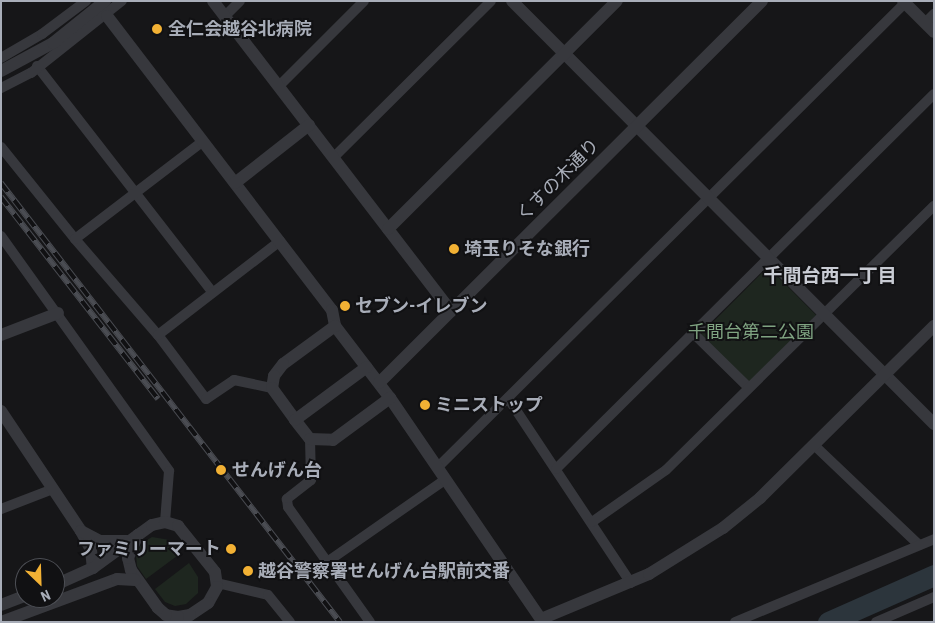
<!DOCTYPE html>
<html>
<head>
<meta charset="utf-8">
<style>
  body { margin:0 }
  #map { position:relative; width:935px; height:623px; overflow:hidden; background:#161618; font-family:"Roboto Condensed","Noto Sans JP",sans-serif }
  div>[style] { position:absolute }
  .green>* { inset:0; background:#1e261f; transform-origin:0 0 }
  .river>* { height:21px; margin:-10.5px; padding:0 10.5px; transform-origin:10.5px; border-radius:10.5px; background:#2c353c }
  .minor>* { height:10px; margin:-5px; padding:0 5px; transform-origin:5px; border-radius:5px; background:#37383d }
  .tertiary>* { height:12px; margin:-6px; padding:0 6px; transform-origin:6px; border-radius:6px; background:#37383d }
  .rail>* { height:5.5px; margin-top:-2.75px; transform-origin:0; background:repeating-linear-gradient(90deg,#111113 0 11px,#4a4c52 0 22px); box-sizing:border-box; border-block:1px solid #4a4c52 }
  .dots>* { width:14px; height:14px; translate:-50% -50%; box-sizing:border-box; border:2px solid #111113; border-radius:50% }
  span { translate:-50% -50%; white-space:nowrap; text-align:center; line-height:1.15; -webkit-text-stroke:4px #111113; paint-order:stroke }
  .poi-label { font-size:18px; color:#a8adb8; font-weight:700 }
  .left { translate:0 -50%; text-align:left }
  .right { translate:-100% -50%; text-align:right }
  .street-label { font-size:18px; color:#a8adb8 }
  .park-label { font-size:18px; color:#7fa381 }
  .neighbourhood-label { font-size:19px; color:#c9ccd4; font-weight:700 }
  .frame { position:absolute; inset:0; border:2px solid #a8adb8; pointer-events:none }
  .north { position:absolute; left:15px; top:558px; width:50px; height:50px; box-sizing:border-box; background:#111113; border:1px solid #4d4f55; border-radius:50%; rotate:156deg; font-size:14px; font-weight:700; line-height:20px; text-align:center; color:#a8adb8 }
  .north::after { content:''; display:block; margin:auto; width:18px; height:22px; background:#f2b134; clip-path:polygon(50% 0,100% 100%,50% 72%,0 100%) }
</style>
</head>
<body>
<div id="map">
  <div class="green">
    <i style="left:768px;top:267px;width:68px;height:96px;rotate:45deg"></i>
    <i style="clip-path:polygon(152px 537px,170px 540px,181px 553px,146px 579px,137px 566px,136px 554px,142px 543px)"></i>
    <i style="clip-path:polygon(189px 563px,198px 577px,198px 593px,186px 604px,175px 606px,165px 602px,155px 589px)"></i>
  </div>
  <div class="river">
    <i style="left:828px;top:622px;width:116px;rotate:-23.9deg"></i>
  </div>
  <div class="minor">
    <i style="left:225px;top:16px;width:21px;rotate:-45deg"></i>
    <i style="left:925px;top:23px;width:13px;rotate:-45deg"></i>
    <i style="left:1px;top:58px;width:48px;rotate:-30.3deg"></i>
    <i style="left:42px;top:34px;width:55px;rotate:-36.9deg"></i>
    <i style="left:37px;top:66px;width:286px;rotate:52.2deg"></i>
    <i style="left:279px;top:86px;width:120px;rotate:-45deg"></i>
    <i style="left:1px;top:88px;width:34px;rotate:-27deg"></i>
    <i style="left:31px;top:73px;width:116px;rotate:-38.4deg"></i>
    <i style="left:1px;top:147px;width:118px;rotate:51.2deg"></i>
    <i style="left:75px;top:239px;width:127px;rotate:49.2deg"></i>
    <i style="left:158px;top:335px;width:80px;rotate:53.1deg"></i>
    <i style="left:206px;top:399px;width:34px;rotate:-34deg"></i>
    <i style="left:234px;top:380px;width:39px;rotate:12deg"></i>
    <i style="left:334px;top:157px;width:221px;rotate:-44.8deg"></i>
    <i style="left:1px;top:236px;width:289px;rotate:54.4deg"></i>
    <i style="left:169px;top:471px;width:51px;rotate:94.5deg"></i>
    <i style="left:75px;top:239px;width:161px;rotate:-37.4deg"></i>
    <i style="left:693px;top:333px;width:78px;rotate:44.5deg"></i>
    <i style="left:158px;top:335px;width:154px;rotate:-37.6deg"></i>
    <i style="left:508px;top:398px;width:222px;rotate:56.4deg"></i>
    <i style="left:310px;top:439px;width:41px;rotate:88.6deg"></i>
    <i style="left:311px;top:480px;width:31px;rotate:142deg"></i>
    <i style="left:287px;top:499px;width:8px;rotate:83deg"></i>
    <i style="left:288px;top:507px;width:141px;rotate:54.5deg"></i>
    <i style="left:814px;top:445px;width:145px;rotate:43.6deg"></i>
    <i style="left:438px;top:467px;width:658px;rotate:-44.82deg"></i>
    <i style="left:556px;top:469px;width:532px;rotate:-44.77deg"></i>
    <i style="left:1px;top:509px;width:56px;rotate:-21deg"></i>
    <i style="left:592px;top:522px;width:90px;rotate:-35.1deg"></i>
    <i style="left:666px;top:470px;width:376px;rotate:-44.6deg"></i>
    <i style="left:327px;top:562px;width:145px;rotate:-34.9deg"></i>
    <i style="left:217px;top:583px;width:52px;rotate:13.2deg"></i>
    <i style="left:268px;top:595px;width:35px;rotate:51deg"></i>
    <i style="left:735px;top:622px;width:216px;rotate:-22.6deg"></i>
    <i style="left:876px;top:622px;width:63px;rotate:-23.3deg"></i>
  </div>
  <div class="tertiary">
    <i style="left:213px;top:1px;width:391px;rotate:52.5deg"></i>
    <i style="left:512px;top:1px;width:598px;rotate:45.07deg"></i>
    <i style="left:903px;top:1px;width:44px;rotate:45deg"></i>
    <i style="left:107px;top:16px;width:370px;rotate:52.6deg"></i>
    <i style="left:332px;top:310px;width:16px;rotate:79deg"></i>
    <i style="left:335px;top:326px;width:91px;rotate:52.6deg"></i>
    <i style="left:390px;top:398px;width:271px;rotate:55.7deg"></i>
    <i style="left:1px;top:71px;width:59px;rotate:-28.3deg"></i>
    <i style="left:53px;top:43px;width:67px;rotate:-38.9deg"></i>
    <i style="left:235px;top:183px;width:94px;rotate:-38.1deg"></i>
    <i style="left:388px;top:229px;width:323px;rotate:-44.9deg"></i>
    <i style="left:335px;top:326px;width:64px;rotate:143.8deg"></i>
    <i style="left:283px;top:364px;width:15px;rotate:127deg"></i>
    <i style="left:274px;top:376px;width:12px;rotate:99deg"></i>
    <i style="left:272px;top:388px;width:39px;rotate:54deg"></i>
    <i style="left:295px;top:420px;width:24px;rotate:52deg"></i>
    <i style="left:310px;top:439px;width:23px;rotate:2deg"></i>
    <i style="left:333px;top:440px;width:71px;rotate:-36.4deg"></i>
    <i style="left:1px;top:335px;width:61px;rotate:-21.1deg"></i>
    <i style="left:379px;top:383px;width:541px;rotate:-44.93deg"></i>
    <i style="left:1px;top:411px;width:144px;rotate:56.3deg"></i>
    <i style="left:81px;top:531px;width:21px;rotate:62deg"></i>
    <i style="left:91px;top:550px;width:18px;rotate:84deg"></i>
    <i style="left:295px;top:420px;width:89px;rotate:-36.4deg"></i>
    <i style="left:81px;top:531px;width:21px;rotate:28deg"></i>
    <i style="left:100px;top:541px;width:29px"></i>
    <i style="left:55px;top:585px;width:42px;rotate:-24.1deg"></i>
    <i style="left:93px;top:568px;width:56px;rotate:-36.3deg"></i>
    <i style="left:138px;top:535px;width:17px;rotate:-36deg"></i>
    <i style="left:152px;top:525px;width:13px;rotate:-13deg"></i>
    <i style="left:165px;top:522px;width:14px;rotate:17deg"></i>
    <i style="left:178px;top:526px;width:59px;rotate:51.2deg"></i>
    <i style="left:215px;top:572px;width:15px;rotate:82deg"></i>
    <i style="left:217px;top:587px;width:18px;rotate:119deg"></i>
    <i style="left:208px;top:603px;width:22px;rotate:146deg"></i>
    <i style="left:190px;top:615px;width:12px;rotate:171deg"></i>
    <i style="left:178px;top:617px;width:12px;rotate:-171deg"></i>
    <i style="left:166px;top:615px;width:11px;rotate:-139deg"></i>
    <i style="left:158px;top:608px;width:47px;rotate:-125.4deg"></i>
    <i style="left:131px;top:570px;width:12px;rotate:-104deg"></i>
    <i style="left:128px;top:558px;width:25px;rotate:-67deg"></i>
    <i style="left:1px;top:605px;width:26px;rotate:-21deg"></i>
    <i style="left:541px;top:619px;width:117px;rotate:-22.6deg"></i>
    <i style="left:649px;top:574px;width:87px;rotate:-31.9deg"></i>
    <i style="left:723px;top:528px;width:48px;rotate:-39deg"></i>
    <i style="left:760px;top:498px;width:245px;rotate:-44.7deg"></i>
    <i style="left:1px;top:622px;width:124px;rotate:-20.3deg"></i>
    <i style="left:117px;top:579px;width:18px;rotate:3deg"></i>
  </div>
  <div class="rail">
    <i style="left:1px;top:183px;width:555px;rotate:52.32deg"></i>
    <i style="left:1px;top:197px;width:256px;rotate:52.1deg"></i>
  </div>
  <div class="dots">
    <i style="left:157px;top:29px;background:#f2b134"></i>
    <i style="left:454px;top:249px;background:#f2b134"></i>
    <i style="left:345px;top:306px;background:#f2b134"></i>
    <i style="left:425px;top:405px;background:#f2b134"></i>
    <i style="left:221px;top:470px;background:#f2b134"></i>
    <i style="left:231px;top:549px;background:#f2b134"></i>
    <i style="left:248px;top:571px;background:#f2b134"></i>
  </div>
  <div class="poi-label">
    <span class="left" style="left:168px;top:29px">全仁会越谷北病院</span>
    <span class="left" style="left:464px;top:249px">埼玉りそな銀行</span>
    <span class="left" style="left:355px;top:306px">セブン-イレブン</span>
    <span class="left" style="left:435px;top:405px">ミニストップ</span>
    <span class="left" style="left:232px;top:470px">せんげん台</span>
    <span class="right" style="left:221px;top:549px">ファミリーマート</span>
    <span class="left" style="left:258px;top:571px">越谷警察署せんげん台駅前交番</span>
  </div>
  <div class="street-label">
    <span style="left:558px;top:180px;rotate:-45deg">くすの木通り</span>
  </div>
  <div class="park-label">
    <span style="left:751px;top:332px">千間台第二公園</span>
  </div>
  <div class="neighbourhood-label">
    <span style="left:830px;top:276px">千間台西一丁目</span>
  </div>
  <div class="frame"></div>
  <div class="north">N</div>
</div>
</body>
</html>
